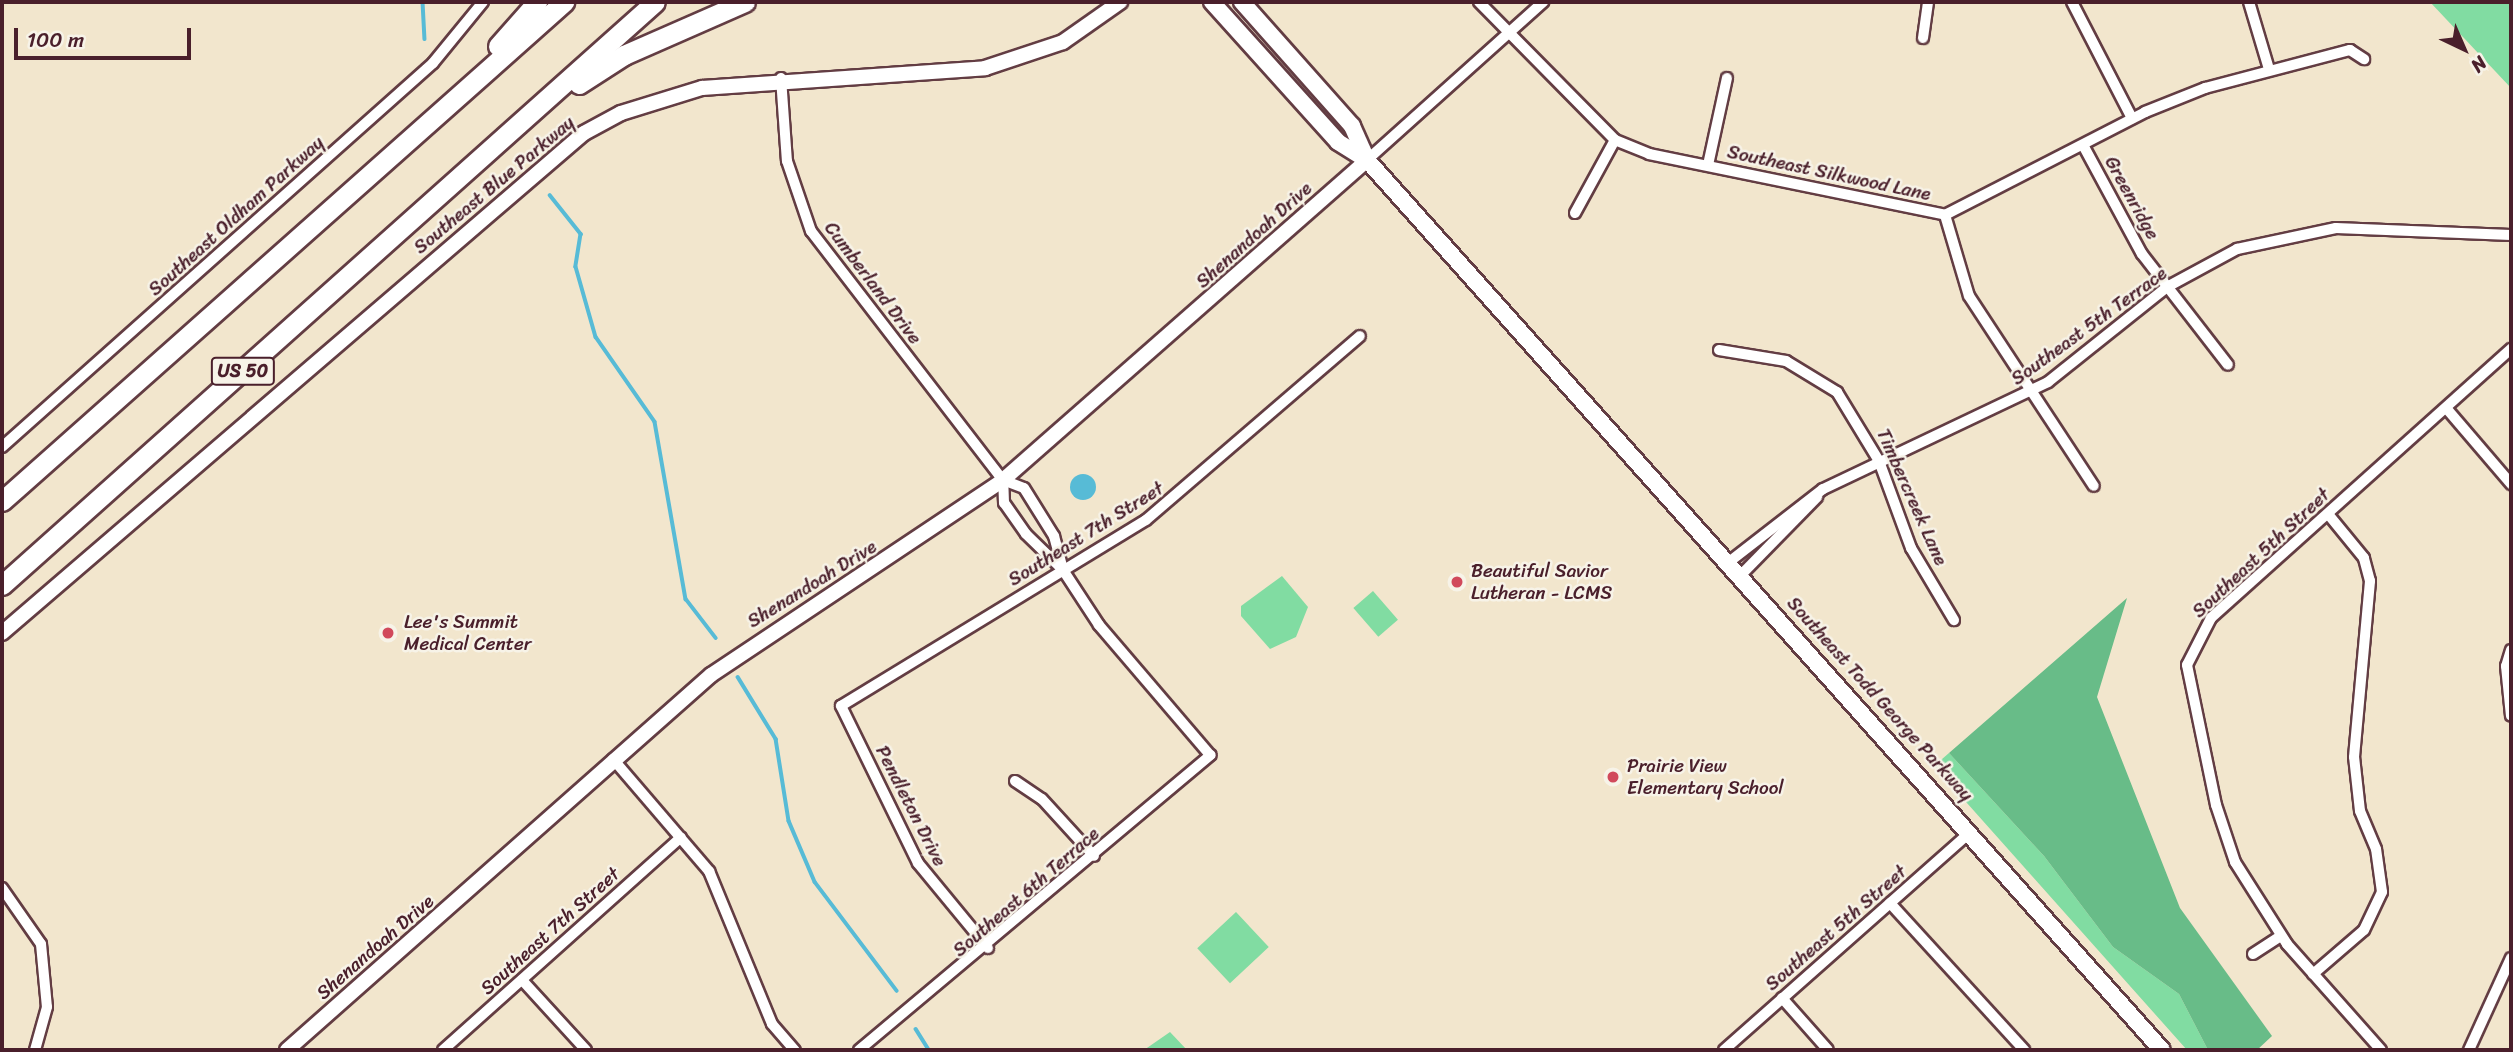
<!DOCTYPE html>
<html>
<head>
<meta charset="utf-8">
<style>
  body { margin:0 }
  #map { position:relative; width:2513px; height:1052px; overflow:hidden; background:#f2e6cd; font-family:Sriracha,sans-serif }
  div>[style] { position:absolute }
  .green>* { inset:0; background:#81dca2; transform-origin:0 0 }
  .forest>* { inset:0; background:#68bc88 }
  .water>* { inset:0; background:#57bbd6 }
  .round { border-radius:50% }
  .stream>* { height:3.5px; margin:-1.75px; padding:0 1.75px; transform-origin:1.75px; border-radius:1.75px; background:#57bbd6 }
  .roads { filter:drop-shadow(2px 0 #633d43) drop-shadow(-2px 0 #633d43) drop-shadow(0 2px #633d43) drop-shadow(0 -2px #633d43) }
  .minor>* { height:10px; margin:-5px; padding:0 5px; transform-origin:5px; border-radius:5px; background:#fff }
  .tertiary>* { height:14px; margin:-7px; padding:0 7px; transform-origin:7px; border-radius:7px; background:#fff }
  .secondary>* { height:16px; margin:-8px; padding:0 8px; transform-origin:8px; border-radius:8px; background:#fff }
  .motorway>* { height:19px; margin:-9.5px; padding:0 9.5px; transform-origin:9.5px; border-radius:9.5px; background:#fff }
  .dots>* { width:19px; height:19px; translate:-50% -50%; box-sizing:border-box; border:4px solid #f7f3e8; border-radius:50% }
  span { translate:-50% -50%; white-space:nowrap; text-align:center; line-height:1.15; -webkit-text-stroke:5px #f7f3e8; paint-order:stroke }
  .shield-label span { padding:2px 5px; background:#f7f3e8; border:2px solid; border-radius:5px; -webkit-text-stroke-width:0 }
  .shield-label { font-size:18px; color:#4a1f2b; font-weight:700 }
  .street-label { font-size:19px; color:#4a1f2b }
  .poi-label { font-size:19px; color:#4a1f2b }
  .left { translate:0 -50%; text-align:left }
  .frame { position:absolute; inset:0; border:4px solid #4a1f2b; pointer-events:none }
  .north { position:absolute; left:2429px; top:14px; width:70px; height:70px; -webkit-text-stroke:5px #f7f3e8; paint-order:stroke; rotate:136deg; font-size:19px; font-weight:700; line-height:28px; text-align:center; color:#4a1f2b }
  .north::after { content:''; display:block; margin:auto; width:24px; height:32px; background:#4a1f2b; clip-path:polygon(50% 0,100% 100%,50% 72%,0 100%) }
  .scale { position:absolute; left:14px; top:28px; width:177px; height:32px; box-sizing:border-box; border:4px solid #4a1f2b; border-top:0; padding-left:9px; font-size:21px; line-height:24px; white-space:nowrap; color:#4a1f2b; -webkit-text-stroke:5px #f7f3e8; paint-order:stroke }
</style>
</head>
<body>
<div id="map">
  <div class="green">
    <i style="clip-path:polygon(2430px 2px,2511px 2px,2511px 88px)"></i>
    <i style="clip-path:polygon(1282px 576px,1308px 607px,1296px 637px,1270px 649px,1241px 616px,1241px 606px)"></i>
    <i style="left:1373px;top:591px;width:38px;height:26px;rotate:49deg"></i>
    <i style="clip-path:polygon(1949px 753px,2044px 856px,2113px 947px,2179px 994px,2208px 1050px,2187px 1050px,1934px 766px)"></i>
    <i style="left:1236px;top:912px;width:48px;height:53px;rotate:47deg"></i>
    <i style="clip-path:polygon(1170px 1032px,1187px 1050px,1144px 1050px)"></i>
  </div>
  <div class="forest">
    <i style="clip-path:polygon(2127px 598px,2097px 697px,2180px 908px,2272px 1036px,2257px 1050px,2208px 1050px,2179px 994px,2113px 947px,2044px 856px,1949px 753px)"></i>
  </div>
  <div class="water">
    <i class="round" style="left:1070px;top:474px;width:26px;height:26px"></i>
  </div>
  <div class="stream">
    <i style="left:423px;top:2px;width:37px;rotate:87deg"></i>
    <i style="left:550px;top:195px;width:50px;rotate:51.5deg"></i>
    <i style="left:581px;top:234px;width:33px;rotate:99deg"></i>
    <i style="left:576px;top:267px;width:73px;rotate:74.1deg"></i>
    <i style="left:596px;top:337px;width:103px;rotate:55.2deg"></i>
    <i style="left:655px;top:422px;width:180px;rotate:80.1deg"></i>
    <i style="left:686px;top:599px;width:49px;rotate:52.4deg"></i>
    <i style="left:738px;top:677px;width:73px;rotate:58.5deg"></i>
    <i style="left:776px;top:739px;width:83px;rotate:81deg"></i>
    <i style="left:789px;top:821px;width:66px;rotate:66.9deg"></i>
    <i style="left:815px;top:882px;width:136px;rotate:53deg"></i>
    <i style="left:916px;top:1029px;width:25px;rotate:58deg"></i>
  </div>
  <div class="roads">
    <div class="minor">
      <i style="left:1479px;top:2px;width:194px;rotate:45.4deg"></i>
      <i style="left:1615px;top:140px;width:37px;rotate:22deg"></i>
      <i style="left:1649px;top:154px;width:302px;rotate:11.6deg"></i>
      <i style="left:1945px;top:215px;width:225px;rotate:-27.2deg"></i>
      <i style="left:2145px;top:112px;width:65px;rotate:-21.8deg"></i>
      <i style="left:2205px;top:88px;width:150px;rotate:-14.7deg"></i>
      <i style="left:2350px;top:50px;width:17px;rotate:33deg"></i>
      <i style="left:2072px;top:2px;width:131px;rotate:62.7deg"></i>
      <i style="left:2249px;top:2px;width:70px;rotate:73.4deg"></i>
      <i style="left:1923px;top:38px;width:36px;rotate:-82deg"></i>
      <i style="left:781px;top:78px;width:83px;rotate:85.9deg"></i>
      <i style="left:787px;top:161px;width:74px;rotate:71.1deg"></i>
      <i style="left:811px;top:231px;width:314px;rotate:52.4deg"></i>
      <i style="left:1003px;top:480px;width:22px;rotate:21deg"></i>
      <i style="left:1024px;top:488px;width:57px;rotate:58deg"></i>
      <i style="left:1054px;top:536px;width:35px;rotate:75deg"></i>
      <i style="left:2083px;top:145px;width:124px;rotate:61.6deg"></i>
      <i style="left:2142px;top:254px;width:140px;rotate:52.2deg"></i>
      <i style="left:1367px;top:160px;width:237px;rotate:-41.9deg"></i>
      <i style="left:1708px;top:165px;width:89px;rotate:-77.7deg"></i>
      <i style="left:1575px;top:213px;width:83px;rotate:-61.3deg"></i>
      <i style="left:1945px;top:215px;width:84px;rotate:73.5deg"></i>
      <i style="left:1969px;top:296px;width:227px;rotate:56.7deg"></i>
      <i style="left:1719px;top:350px;width:68px;rotate:9.3deg"></i>
      <i style="left:1786px;top:361px;width:60px;rotate:31.3deg"></i>
      <i style="left:1837px;top:392px;width:81px;rotate:58.7deg"></i>
      <i style="left:1879px;top:461px;width:93px;rotate:69.8deg"></i>
      <i style="left:1911px;top:548px;width:84px;rotate:59.2deg"></i>
      <i style="left:2447px;top:409px;width:99px;rotate:49.5deg"></i>
      <i style="left:2px;top:447px;width:577px;rotate:-41.7deg"></i>
      <i style="left:433px;top:63px;width:79px;rotate:-50.7deg"></i>
      <i style="left:1729px;top:562px;width:119px;rotate:-37.8deg"></i>
      <i style="left:1823px;top:489px;width:249px;rotate:-25.4deg"></i>
      <i style="left:2048px;top:382px;width:152px;rotate:-38.6deg"></i>
      <i style="left:2167px;top:287px;width:80px;rotate:-28.5deg"></i>
      <i style="left:2237px;top:249px;width:101px;rotate:-12deg"></i>
      <i style="left:2336px;top:228px;width:175px;rotate:2.3deg"></i>
      <i style="left:1741px;top:575px;width:109px;rotate:-45.7deg"></i>
      <i style="left:2511px;top:650px;width:17px;rotate:107deg"></i>
      <i style="left:2506px;top:666px;width:50px;rotate:84.3deg"></i>
      <i style="left:613px;top:759px;width:148px;rotate:49.4deg"></i>
      <i style="left:709px;top:871px;width:165px;rotate:67.6deg"></i>
      <i style="left:772px;top:1024px;width:35px;rotate:49deg"></i>
      <i style="left:1015px;top:781px;width:32px;rotate:34deg"></i>
      <i style="left:1042px;top:799px;width:77px;rotate:47.6deg"></i>
      <i style="left:2px;top:888px;width:68px;rotate:55.1deg"></i>
      <i style="left:41px;top:944px;width:63px;rotate:84.6deg"></i>
      <i style="left:47px;top:1007px;width:45px;rotate:105.6deg"></i>
      <i style="left:1890px;top:903px;width:199px;rotate:47.6deg"></i>
      <i style="left:988px;top:948px;width:110px;rotate:-129.5deg"></i>
      <i style="left:918px;top:863px;width:175px;rotate:-116.1deg"></i>
      <i style="left:841px;top:706px;width:357px;rotate:-31.4deg"></i>
      <i style="left:1146px;top:520px;width:282px;rotate:-40.7deg"></i>
      <i style="left:2253px;top:954px;width:33px;rotate:-33deg"></i>
      <i style="left:2313px;top:974px;width:67px;rotate:-40.8deg"></i>
      <i style="left:2364px;top:930px;width:42px;rotate:-64.7deg"></i>
      <i style="left:2382px;top:892px;width:43px;rotate:-97.9deg"></i>
      <i style="left:2376px;top:849px;width:41px;rotate:-112.8deg"></i>
      <i style="left:2360px;top:811px;width:54px;rotate:-96.3deg"></i>
      <i style="left:2354px;top:757px;width:177px;rotate:-84.8deg"></i>
      <i style="left:2370px;top:581px;width:24px;rotate:-105deg"></i>
      <i style="left:2364px;top:558px;width:57px;rotate:-129.3deg"></i>
      <i style="left:522px;top:980px;width:95px;rotate:47.6deg"></i>
      <i style="left:1782px;top:998px;width:69px;rotate:48.5deg"></i>
      <i style="left:443px;top:1050px;width:319px;rotate:-41.8deg"></i>
      <i style="left:859px;top:1050px;width:459px;rotate:-40deg"></i>
      <i style="left:1210px;top:755px;width:171px;rotate:-130.5deg"></i>
      <i style="left:1099px;top:625px;width:66px;rotate:-123.2deg"></i>
      <i style="left:1063px;top:570px;width:52px;rotate:-135.8deg"></i>
      <i style="left:1026px;top:534px;width:38px;rotate:-125deg"></i>
      <i style="left:1004px;top:503px;width:23px;rotate:-92deg"></i>
      <i style="left:1724px;top:1050px;width:329px;rotate:-41.5deg"></i>
      <i style="left:2381px;top:1050px;width:142px;rotate:-131.6deg"></i>
      <i style="left:2287px;top:944px;width:97px;rotate:-122.4deg"></i>
      <i style="left:2235px;top:862px;width:60px;rotate:-108.4deg"></i>
      <i style="left:2216px;top:805px;width:143px;rotate:-101.7deg"></i>
      <i style="left:2187px;top:665px;width:53px;rotate:-62.9deg"></i>
      <i style="left:2211px;top:618px;width:403px;rotate:-41.9deg"></i>
      <i style="left:2469px;top:1050px;width:101px;rotate:-65.5deg"></i>
    </div>
    <div class="tertiary">
      <i style="left:2px;top:633px;width:767px;rotate:-40.67deg"></i>
      <i style="left:584px;top:133px;width:42px;rotate:-28.4deg"></i>
      <i style="left:621px;top:113px;width:85px;rotate:-17.2deg"></i>
      <i style="left:702px;top:88px;width:284px;rotate:-4deg"></i>
      <i style="left:985px;top:68px;width:82px;rotate:-18.4deg"></i>
      <i style="left:1063px;top:42px;width:70px;rotate:-35.1deg"></i>
      <i style="left:287px;top:1050px;width:566px;rotate:-41.49deg"></i>
      <i style="left:711px;top:675px;width:351px;rotate:-33.7deg"></i>
      <i style="left:1003px;top:480px;width:485px;rotate:-41.3deg"></i>
    </div>
    <div class="secondary">
      <i style="left:1212px;top:2px;width:188px;rotate:48deg"></i>
      <i style="left:1338px;top:142px;width:34px;rotate:32deg"></i>
      <i style="left:1367px;top:160px;width:1193px;rotate:48.23deg"></i>
      <i style="left:1242px;top:2px;width:166px;rotate:48.4deg"></i>
      <i style="left:1352px;top:126px;width:37px;rotate:66deg"></i>
    </div>
    <div class="motorway">
      <i style="left:498px;top:46px;width:59px;rotate:-48.4deg"></i>
      <i style="left:579px;top:84px;width:54px;rotate:-32.8deg"></i>
      <i style="left:624px;top:55px;width:132px;rotate:-23.7deg"></i>
      <i style="left:2px;top:501px;width:752px;rotate:-41.6deg"></i>
      <i style="left:2px;top:585px;width:875px;rotate:-41.76deg"></i>
    </div>
  </div>
  <div class="dots">
    <i style="left:1457px;top:582px;background:#d1495b"></i>
    <i style="left:388px;top:633px;background:#d1495b"></i>
    <i style="left:1613px;top:777px;background:#d1495b"></i>
  </div>
  <div class="shield-label">
    <span style="left:243px;top:371px">US 50</span>
  </div>
  <div class="street-label">
    <span style="left:1829px;top:173px;rotate:12deg">Southeast Silkwood Lane</span>
    <span style="left:494px;top:185px;rotate:-40deg">Southeast Blue Parkway</span>
    <span style="left:2132px;top:198px;rotate:61deg">Greenridge</span>
    <span style="left:236px;top:216px;rotate:-42deg">Southeast Oldham Parkway</span>
    <span style="left:1254px;top:235px;rotate:-42deg">Shenandoah Drive</span>
    <span style="left:873px;top:283px;rotate:53deg">Cumberland Drive</span>
    <span style="left:2089px;top:326px;rotate:-36deg">Southeast 5th Terrace</span>
    <span style="left:1912px;top:497px;rotate:66deg">Timbercreek Lane</span>
    <span style="left:1086px;top:534px;rotate:-32deg">Southeast 7th Street</span>
    <span style="left:2261px;top:553px;rotate:-43deg">Southeast 5th Street</span>
    <span style="left:812px;top:584px;rotate:-32deg">Shenandoah Drive</span>
    <span style="left:1880px;top:699px;rotate:48deg">Southeast Todd George Parkway</span>
    <span style="left:911px;top:806px;rotate:63deg">Pendleton Drive</span>
    <span style="left:1026px;top:892px;rotate:-41deg">Southeast 6th Terrace</span>
    <span style="left:1836px;top:928px;rotate:-41deg">Southeast 5th Street</span>
    <span style="left:550px;top:931px;rotate:-42deg">Southeast 7th Street</span>
    <span style="left:375px;top:947px;rotate:-41deg">Shenandoah Drive</span>
  </div>
  <div class="poi-label">
    <span class="left" style="left:1471px;top:582px">Beautiful Savior<br>Lutheran - LCMS</span>
    <span class="left" style="left:404px;top:633px">Lee's Summit<br>Medical Center</span>
    <span class="left" style="left:1627px;top:777px">Prairie View<br>Elementary School</span>
  </div>
  <div class="frame"></div>
  <div class="north">N</div>
  <div class="scale">100 m</div>
</div>
</body>
</html>
